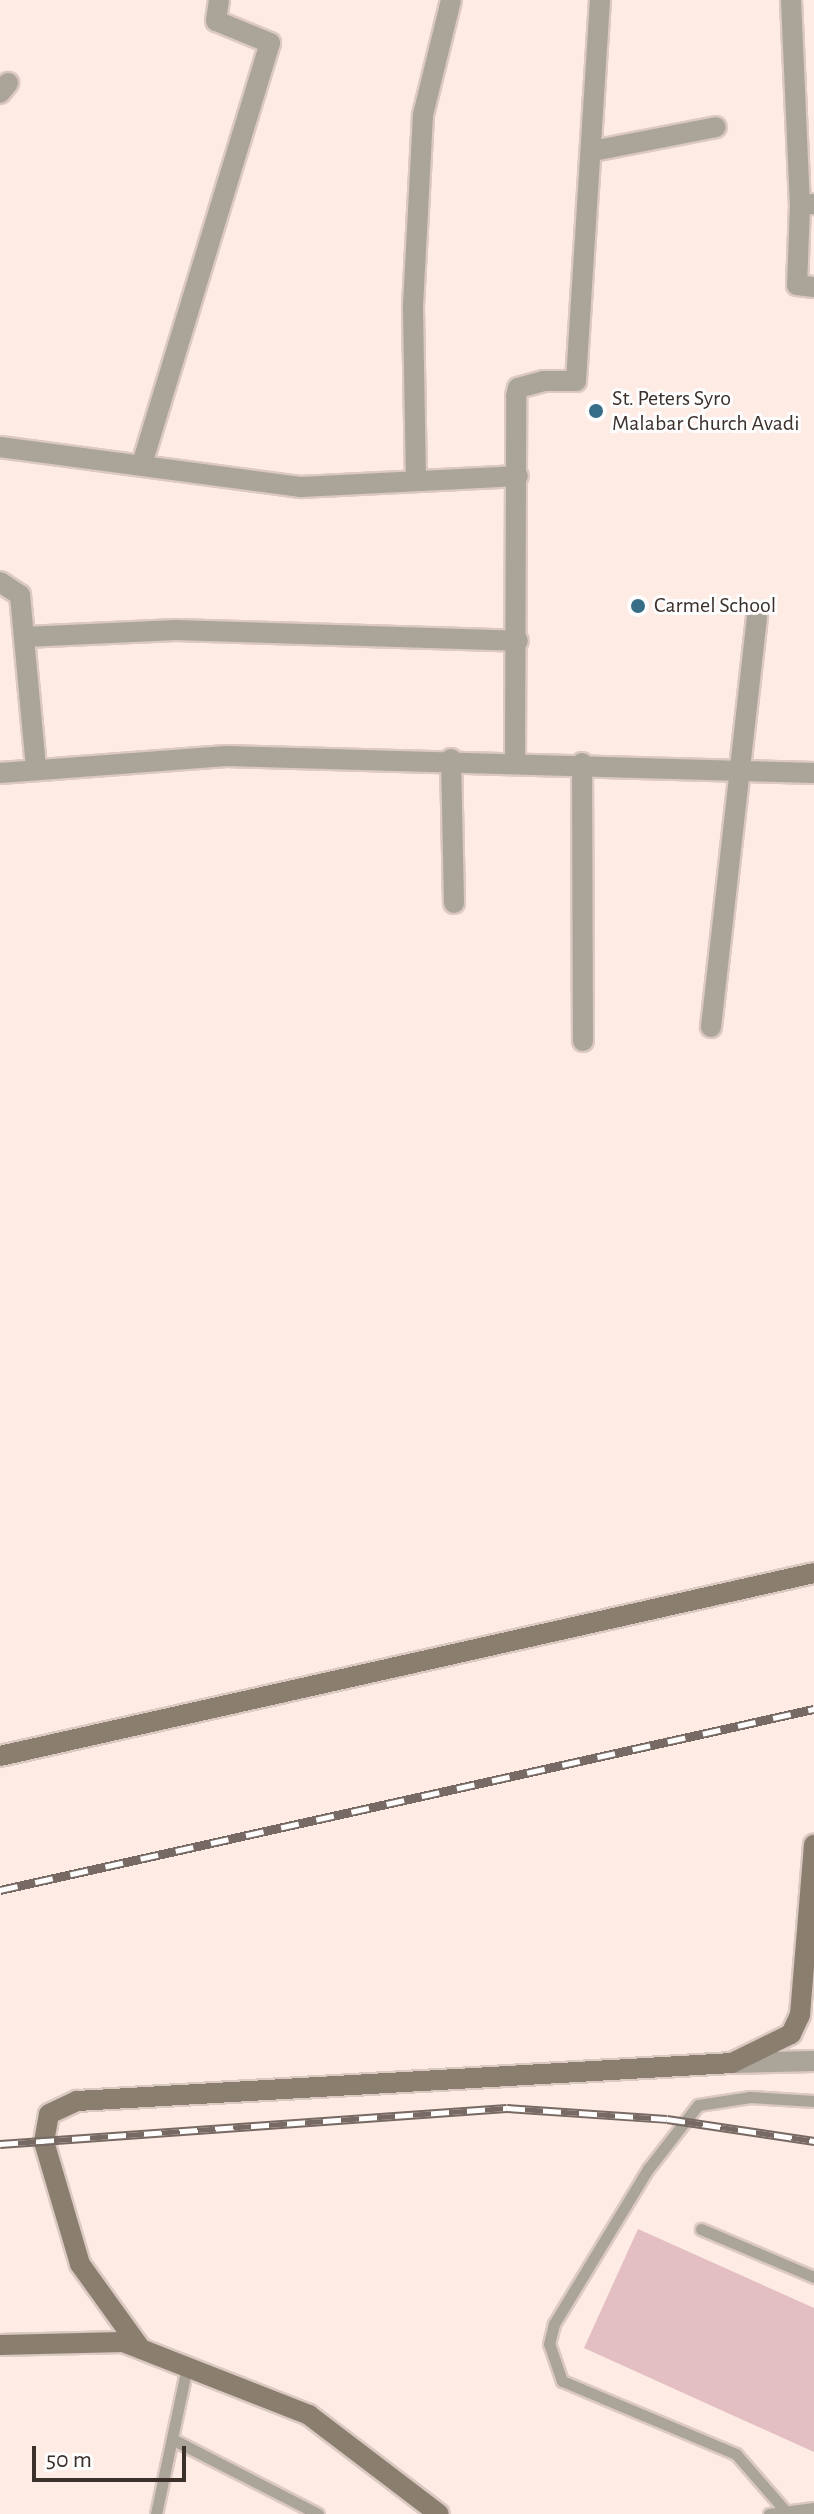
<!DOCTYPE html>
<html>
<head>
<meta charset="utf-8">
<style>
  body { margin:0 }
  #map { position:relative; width:814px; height:2514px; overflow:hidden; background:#feebe3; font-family:"Alegreya Sans",sans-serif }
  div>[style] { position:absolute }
  .building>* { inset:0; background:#e3bfc4 }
  .roads { filter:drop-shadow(2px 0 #dbc9c2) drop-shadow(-2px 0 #dbc9c2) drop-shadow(0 2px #dbc9c2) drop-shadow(0 -2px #dbc9c2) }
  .lane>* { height:11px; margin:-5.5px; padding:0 5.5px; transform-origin:5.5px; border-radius:5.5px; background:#aba499 }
  .street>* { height:20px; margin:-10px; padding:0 10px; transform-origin:10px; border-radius:10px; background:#aba499 }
  .secondary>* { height:20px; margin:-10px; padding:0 10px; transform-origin:10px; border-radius:10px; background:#8a7f6f }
  .rail>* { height:9px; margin-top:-4.5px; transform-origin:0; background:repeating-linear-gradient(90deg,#fdfdfd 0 18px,#776963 0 36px); box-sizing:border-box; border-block:2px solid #776963 }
  .dots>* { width:22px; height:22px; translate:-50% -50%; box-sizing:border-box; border:4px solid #fdfdfd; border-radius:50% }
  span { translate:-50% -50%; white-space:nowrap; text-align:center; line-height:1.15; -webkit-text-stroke:6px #fdfdfd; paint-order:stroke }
  .poi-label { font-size:22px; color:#3c302b }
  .left { translate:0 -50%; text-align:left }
  .scale { position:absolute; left:32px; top:2446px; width:154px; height:36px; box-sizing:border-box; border:4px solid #3c302b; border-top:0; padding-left:10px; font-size:24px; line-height:28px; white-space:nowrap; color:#3c302b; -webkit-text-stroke:6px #fdfdfd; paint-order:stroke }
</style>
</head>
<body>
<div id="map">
  <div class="building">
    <i style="clip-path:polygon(638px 2229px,814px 2308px,814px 2452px,584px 2348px)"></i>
  </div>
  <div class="roads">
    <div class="lane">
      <i style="left:701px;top:2229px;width:123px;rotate:23deg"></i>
      <i style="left:172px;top:2439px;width:164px;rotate:27.2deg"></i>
      <i style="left:156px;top:2514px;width:150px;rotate:-78.1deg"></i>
      <i style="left:769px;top:2514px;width:45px;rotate:-7.6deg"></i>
      <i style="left:788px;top:2514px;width:79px;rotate:-130.9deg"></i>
      <i style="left:736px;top:2454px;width:189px;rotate:-157.2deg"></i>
      <i style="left:562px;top:2381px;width:39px;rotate:-109deg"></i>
      <i style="left:549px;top:2344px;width:21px;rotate:-76deg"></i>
      <i style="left:554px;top:2324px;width:181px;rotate:-58.8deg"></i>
      <i style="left:648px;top:2169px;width:81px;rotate:-52deg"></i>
      <i style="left:698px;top:2105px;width:53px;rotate:-8.7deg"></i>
      <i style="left:750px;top:2097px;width:64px;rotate:3.6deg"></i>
    </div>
    <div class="street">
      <i style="left:791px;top:0;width:205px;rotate:87.5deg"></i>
      <i style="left:800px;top:205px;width:14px;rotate:-4deg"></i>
      <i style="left:0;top:93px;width:13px;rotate:-51deg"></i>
      <i style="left:593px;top:151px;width:125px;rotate:-11deg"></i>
      <i style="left:800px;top:205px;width:80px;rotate:92.1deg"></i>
      <i style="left:797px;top:285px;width:17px;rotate:7deg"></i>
      <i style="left:0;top:447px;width:304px;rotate:7.6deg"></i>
      <i style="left:301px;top:487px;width:217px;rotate:-2.9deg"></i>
      <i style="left:142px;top:464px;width:440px;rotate:-73.1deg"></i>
      <i style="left:270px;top:43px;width:58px;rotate:-157.8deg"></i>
      <i style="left:216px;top:21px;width:21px;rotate:-82deg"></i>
      <i style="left:416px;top:481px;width:175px;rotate:-91deg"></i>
      <i style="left:413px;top:306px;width:191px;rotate:-87deg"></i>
      <i style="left:423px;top:115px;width:118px;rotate:-76.3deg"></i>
      <i style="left:0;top:582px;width:24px;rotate:33deg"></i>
      <i style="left:20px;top:595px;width:175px;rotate:84.7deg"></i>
      <i style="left:25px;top:637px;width:151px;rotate:-2.7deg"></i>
      <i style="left:176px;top:630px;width:342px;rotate:1.8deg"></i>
      <i style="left:451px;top:759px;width:144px;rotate:88.8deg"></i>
      <i style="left:515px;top:760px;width:364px;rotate:-89.8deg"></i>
      <i style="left:516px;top:396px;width:8px;rotate:-76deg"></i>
      <i style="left:518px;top:388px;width:27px;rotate:-15deg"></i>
      <i style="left:544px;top:381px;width:32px"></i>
      <i style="left:576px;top:381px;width:382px;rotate:-86.4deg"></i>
      <i style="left:582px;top:763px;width:278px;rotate:89.8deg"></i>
      <i style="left:0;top:773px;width:227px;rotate:-4.3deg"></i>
      <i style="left:226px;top:756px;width:588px;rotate:1.66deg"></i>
      <i style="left:711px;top:1027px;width:413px;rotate:-83.6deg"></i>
      <i style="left:732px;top:2063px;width:82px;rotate:-1.4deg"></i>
    </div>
    <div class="secondary">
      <i style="left:0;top:1756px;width:834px;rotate:-12.67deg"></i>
      <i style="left:0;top:2345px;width:123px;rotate:-1.4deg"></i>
      <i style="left:123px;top:2342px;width:200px;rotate:21.4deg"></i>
      <i style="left:309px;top:2415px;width:163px;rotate:37.3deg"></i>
      <i style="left:141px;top:2349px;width:105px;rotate:-125.7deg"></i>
      <i style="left:80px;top:2264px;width:127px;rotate:-106.4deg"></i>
      <i style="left:44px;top:2142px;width:28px;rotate:-80deg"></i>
      <i style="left:49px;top:2114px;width:31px;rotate:-25deg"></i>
      <i style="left:77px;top:2101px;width:656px;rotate:-3.32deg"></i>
      <i style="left:732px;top:2063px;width:66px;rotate:-26.2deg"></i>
      <i style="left:791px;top:2034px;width:21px;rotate:-65deg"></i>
      <i style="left:800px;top:2015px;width:171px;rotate:-85.3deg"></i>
    </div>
  </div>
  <div class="rail">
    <i style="left:0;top:1890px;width:834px;rotate:-12.54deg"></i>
    <i style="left:0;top:2144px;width:508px;rotate:-4.06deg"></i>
    <i style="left:507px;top:2108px;width:160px;rotate:3.9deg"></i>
    <i style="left:667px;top:2119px;width:149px;rotate:8.5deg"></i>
  </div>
  <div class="dots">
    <i style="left:596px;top:411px;background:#366d87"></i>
    <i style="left:638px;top:606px;background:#366d87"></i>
  </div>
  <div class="poi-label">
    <span class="left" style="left:612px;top:411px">St. Peters Syro<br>Malabar Church Avadi</span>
    <span class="left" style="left:654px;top:606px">Carmel School</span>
  </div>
  <div class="scale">50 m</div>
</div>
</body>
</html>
